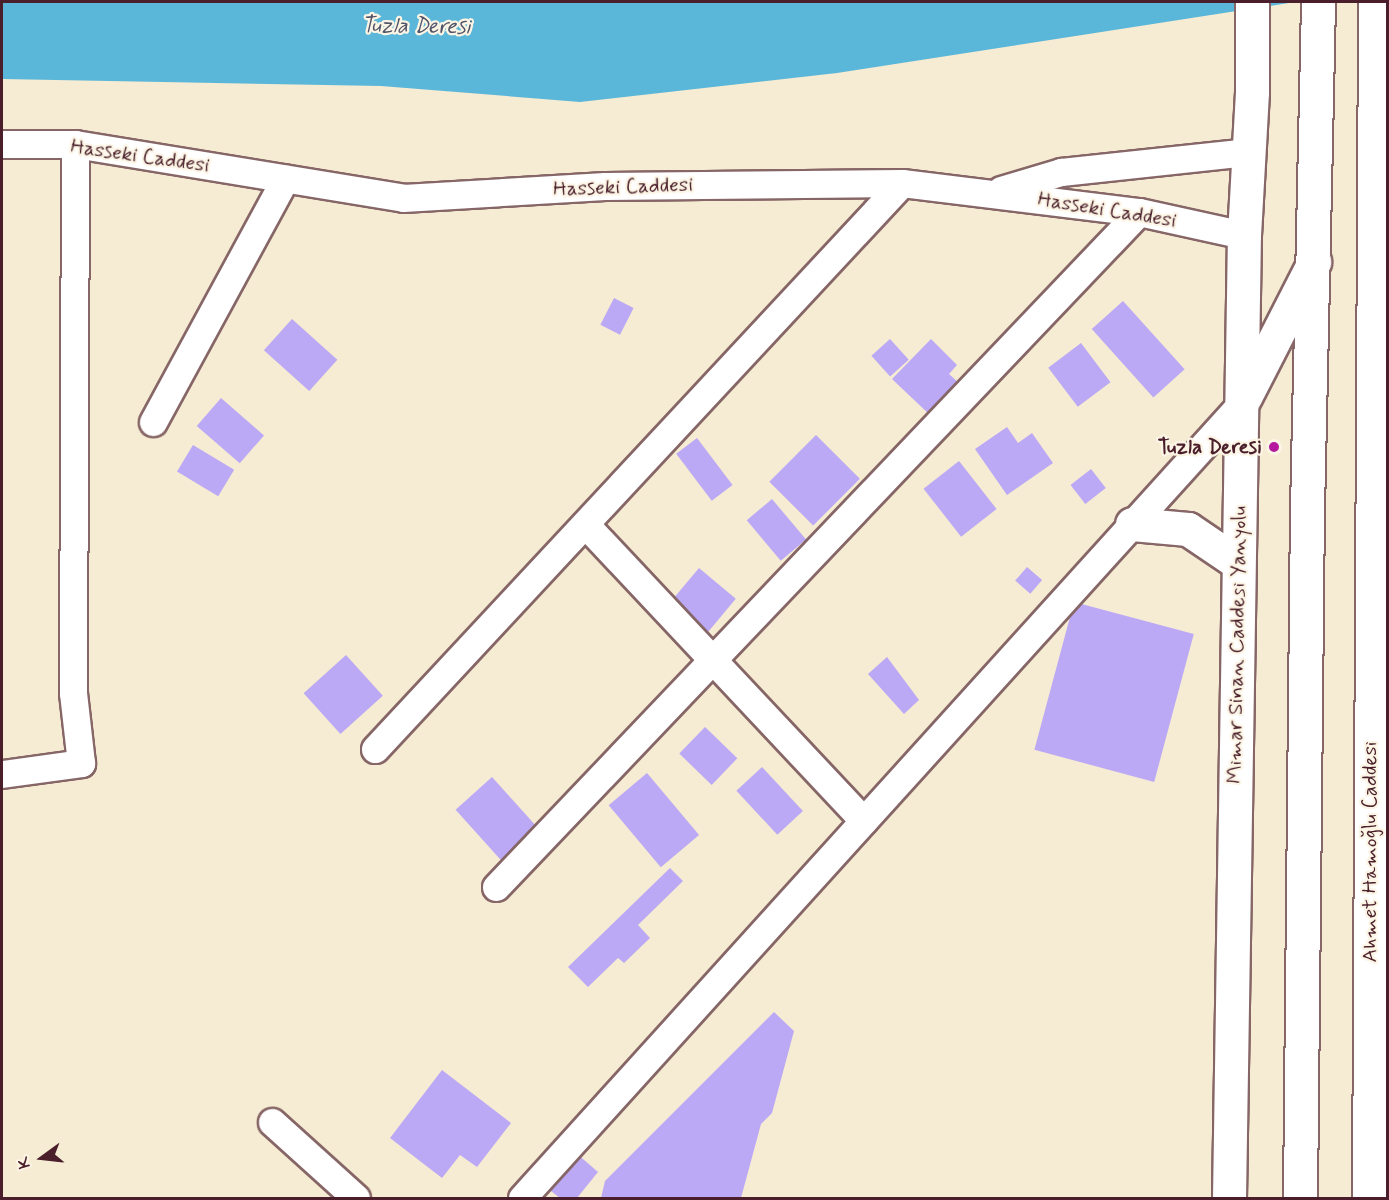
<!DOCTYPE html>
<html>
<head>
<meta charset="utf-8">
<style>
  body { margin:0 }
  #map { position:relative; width:1389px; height:1200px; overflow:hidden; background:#f6ebd3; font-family:Mynerve,sans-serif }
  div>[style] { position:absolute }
  .water>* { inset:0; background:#5bb7d9 }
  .building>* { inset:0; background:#bba9f5; transform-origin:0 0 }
  .roads { filter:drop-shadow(2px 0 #866666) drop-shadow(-2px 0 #866666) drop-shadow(0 2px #866666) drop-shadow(0 -2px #866666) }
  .minor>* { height:27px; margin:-13.5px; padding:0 13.5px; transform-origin:13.5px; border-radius:13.5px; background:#fff }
  .major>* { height:33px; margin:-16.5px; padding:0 16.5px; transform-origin:16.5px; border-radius:16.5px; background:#fff }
  .highway>* { height:33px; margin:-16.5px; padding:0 16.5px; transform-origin:16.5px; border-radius:16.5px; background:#fff }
  .dots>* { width:16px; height:16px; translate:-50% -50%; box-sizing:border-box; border:3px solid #fcf5e5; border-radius:50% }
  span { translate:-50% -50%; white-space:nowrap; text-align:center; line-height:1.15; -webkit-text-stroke:4.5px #fcf5e5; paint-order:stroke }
  .street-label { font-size:21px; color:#4a1f2b }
  .poi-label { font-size:21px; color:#4a1f2b; font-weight:700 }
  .right { translate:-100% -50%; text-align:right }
  .water-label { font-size:22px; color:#505468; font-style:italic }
  .frame { position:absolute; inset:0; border:3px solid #4a1f2b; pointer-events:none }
  .north { position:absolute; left:12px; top:1128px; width:60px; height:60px; -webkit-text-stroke:4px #fcf5e5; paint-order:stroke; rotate:255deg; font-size:16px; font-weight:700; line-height:24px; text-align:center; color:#4a1f2b }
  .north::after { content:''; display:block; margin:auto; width:21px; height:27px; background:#4a1f2b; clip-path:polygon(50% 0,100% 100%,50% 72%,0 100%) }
</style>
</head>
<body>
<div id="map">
  <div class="water">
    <i style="clip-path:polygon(2px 2px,1295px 2px,837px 73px,580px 102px,381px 86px,2px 79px)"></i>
  </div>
  <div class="building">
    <i style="left:614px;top:298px;width:22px;height:30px;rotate:27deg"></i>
    <i style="left:1123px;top:301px;width:92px;height:42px;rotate:48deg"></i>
    <i style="left:292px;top:319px;width:61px;height:42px;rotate:42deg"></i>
    <i style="left:890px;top:339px;width:28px;height:25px;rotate:48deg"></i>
    <i style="clip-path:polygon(931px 339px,957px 365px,949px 374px,960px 384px,930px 415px,892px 379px)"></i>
    <i style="left:1081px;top:343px;width:49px;height:41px;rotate:53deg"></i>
    <i style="left:221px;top:398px;width:57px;height:37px;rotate:41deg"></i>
    <i style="clip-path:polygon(1007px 427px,1018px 443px,1032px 433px,1053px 463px,1007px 495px,975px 449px)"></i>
    <i style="left:816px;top:435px;width:62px;height:66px;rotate:45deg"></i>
    <i style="left:697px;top:438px;width:59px;height:26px;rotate:53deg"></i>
    <i style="left:193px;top:445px;width:48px;height:31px;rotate:31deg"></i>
    <i style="left:959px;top:461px;width:61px;height:45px;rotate:52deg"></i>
    <i style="left:1091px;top:469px;width:24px;height:26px;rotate:52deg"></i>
    <i style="left:772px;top:499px;width:53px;height:33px;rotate:50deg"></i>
    <i style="left:1027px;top:567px;width:20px;height:18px;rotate:41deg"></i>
    <i style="left:699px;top:568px;width:48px;height:49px;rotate:40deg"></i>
    <i style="left:1074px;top:602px;width:124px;height:153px;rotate:15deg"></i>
    <i style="left:346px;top:655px;width:55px;height:57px;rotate:48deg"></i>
    <i style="clip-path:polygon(887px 657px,919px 700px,904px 714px,868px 674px)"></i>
    <i style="left:705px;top:727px;width:45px;height:37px;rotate:44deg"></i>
    <i style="left:762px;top:767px;width:60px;height:35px;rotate:47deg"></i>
    <i style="left:647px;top:773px;width:81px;height:50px;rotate:50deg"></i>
    <i style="left:492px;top:777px;width:70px;height:49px;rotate:48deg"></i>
    <i style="clip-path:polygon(670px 868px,683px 881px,638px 925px,650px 938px,624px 963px,618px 958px,588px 987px,568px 967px)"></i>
    <i style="clip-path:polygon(774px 1012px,794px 1031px,772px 1113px,761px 1124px,741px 1198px,601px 1198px,605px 1181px)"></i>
    <i style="clip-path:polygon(442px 1070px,511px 1123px,477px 1167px,460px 1155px,442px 1178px,390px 1138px)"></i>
    <i style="clip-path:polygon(576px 1153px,598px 1172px,577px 1198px,560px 1198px,547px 1188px)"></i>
  </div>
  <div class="roads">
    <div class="minor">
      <i style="left:2px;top:144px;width:73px"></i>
      <i style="left:75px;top:144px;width:332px;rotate:9.3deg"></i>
      <i style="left:403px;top:198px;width:202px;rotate:-3.4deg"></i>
      <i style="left:605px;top:186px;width:297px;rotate:-0.6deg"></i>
      <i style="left:902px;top:183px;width:239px;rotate:7deg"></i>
      <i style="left:1139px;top:212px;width:107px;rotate:12.4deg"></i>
      <i style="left:1001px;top:190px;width:63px;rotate:-16.7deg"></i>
      <i style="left:1061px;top:172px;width:189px;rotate:-6.1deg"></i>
      <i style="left:153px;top:422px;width:277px;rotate:-61.5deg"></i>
      <i style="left:585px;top:524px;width:407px;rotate:46.8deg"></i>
      <i style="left:375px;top:749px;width:773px;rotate:-47.04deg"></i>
      <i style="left:2px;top:774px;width:80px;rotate:-7.9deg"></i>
      <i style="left:81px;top:763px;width:70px;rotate:-96.5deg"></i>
      <i style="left:73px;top:693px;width:549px;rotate:-89.79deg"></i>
      <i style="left:496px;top:887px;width:932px;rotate:-46.39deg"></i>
      <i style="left:272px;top:1122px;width:113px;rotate:42.1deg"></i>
      <i style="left:522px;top:1198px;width:1071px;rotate:-47.84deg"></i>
    </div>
    <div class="major">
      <i style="left:1245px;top:397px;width:152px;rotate:-62.9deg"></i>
      <i style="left:1132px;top:524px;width:56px;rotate:5.1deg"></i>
      <i style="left:1188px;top:529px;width:60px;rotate:34.2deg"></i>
      <i style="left:1229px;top:1198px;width:963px;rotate:-89.11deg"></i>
      <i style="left:1244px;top:235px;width:143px;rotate:-86.8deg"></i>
      <i style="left:1252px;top:92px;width:90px;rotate:-90deg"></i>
    </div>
    <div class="highway">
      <i style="left:1300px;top:1198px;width:687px;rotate:-89.42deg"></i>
      <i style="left:1307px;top:511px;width:509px;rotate:-88.76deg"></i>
      <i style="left:1369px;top:1198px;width:1196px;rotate:-89.71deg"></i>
    </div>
  </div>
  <div class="dots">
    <i style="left:1274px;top:447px;background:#b5179e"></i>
  </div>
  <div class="street-label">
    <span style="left:140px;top:156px;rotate:8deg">Hasseki Caddesi</span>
    <span style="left:623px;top:187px;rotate:-2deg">Hasseki Caddesi</span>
    <span style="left:1107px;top:210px;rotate:9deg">Hasseki Caddesi</span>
    <span style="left:1237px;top:645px;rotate:-89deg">Mimar Sinan Caddesi Yanyolu</span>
    <span style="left:1370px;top:852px;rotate:-90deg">Ahmet Hamoğlu Caddesi</span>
  </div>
  <div class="poi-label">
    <span class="right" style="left:1262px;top:447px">Tuzla Deresi</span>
  </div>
  <div class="water-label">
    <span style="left:416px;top:27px;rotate:1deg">Tuzla Deresi</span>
  </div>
  <div class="frame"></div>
  <div class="north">K</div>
</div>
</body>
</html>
